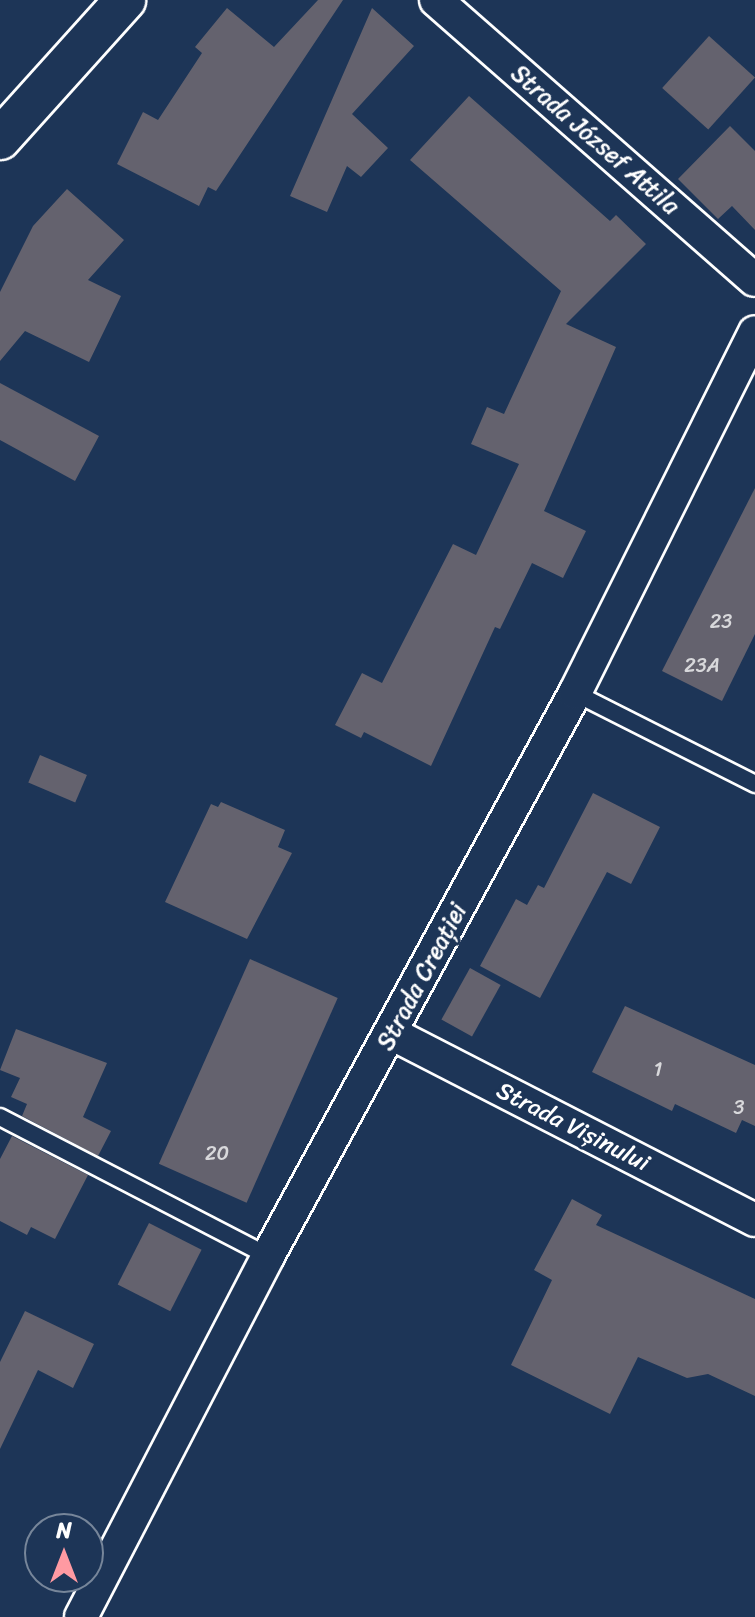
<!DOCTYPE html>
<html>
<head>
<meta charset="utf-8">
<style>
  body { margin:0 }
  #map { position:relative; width:755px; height:1617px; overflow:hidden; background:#1d3557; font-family:Sriracha,sans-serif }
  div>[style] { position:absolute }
  .building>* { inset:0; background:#64626e; transform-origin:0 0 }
  .roads { filter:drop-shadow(2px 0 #fff) drop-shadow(-2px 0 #fff) drop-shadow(0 2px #fff) drop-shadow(0 -2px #fff) }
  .service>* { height:16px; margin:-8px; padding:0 8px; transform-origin:8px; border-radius:8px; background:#1d3557 }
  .minor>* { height:32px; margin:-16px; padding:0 16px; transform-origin:16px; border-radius:16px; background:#1d3557 }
  .tertiary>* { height:40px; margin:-20px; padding:0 20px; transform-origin:20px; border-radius:20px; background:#1d3557 }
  span { translate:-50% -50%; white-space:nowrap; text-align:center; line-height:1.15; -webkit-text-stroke:6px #1d3557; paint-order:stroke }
  .number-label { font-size:20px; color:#d8d8db }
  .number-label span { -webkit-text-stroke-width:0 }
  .street-label { font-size:24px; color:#fff }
  .north { position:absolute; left:24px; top:1513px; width:80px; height:80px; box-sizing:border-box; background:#1d3557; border:2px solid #77869a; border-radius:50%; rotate:0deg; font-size:22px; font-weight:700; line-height:32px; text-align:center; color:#fff }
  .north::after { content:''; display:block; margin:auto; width:28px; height:36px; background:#ff9aa2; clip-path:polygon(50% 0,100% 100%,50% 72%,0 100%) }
</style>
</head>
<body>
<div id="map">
  <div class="building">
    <i style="clip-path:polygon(318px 0,343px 0,216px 191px,208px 187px,199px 206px,117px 164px,143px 112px,158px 120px,202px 53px,195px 47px,227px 8px,274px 47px)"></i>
    <i style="clip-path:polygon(372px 8px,414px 46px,352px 114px,388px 148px,361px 177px,347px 166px,327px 212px,290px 196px)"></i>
    <i style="left:709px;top:36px;width:62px;height:70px;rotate:42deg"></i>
    <i style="clip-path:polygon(469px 96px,610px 221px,616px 215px,646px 244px,566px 324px,616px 347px,544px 511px,586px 531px,563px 578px,532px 563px,500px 629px,495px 627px,431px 766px,364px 732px,361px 738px,335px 725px,362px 673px,382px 683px,453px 544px,476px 555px,519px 464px,471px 444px,487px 407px,504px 414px,561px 291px,410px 160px)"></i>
    <i style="clip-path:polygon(730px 126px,755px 151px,755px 230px,732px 206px,718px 219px,678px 179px)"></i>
    <i style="clip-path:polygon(67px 189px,124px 240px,88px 280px,121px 296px,89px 362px,25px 331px,0 361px,0 292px,33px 226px)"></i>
    <i style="clip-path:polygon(0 383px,99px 436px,75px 481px,0 440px)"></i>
    <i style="clip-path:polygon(755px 488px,755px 634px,722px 701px,662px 671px)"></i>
    <i style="left:40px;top:755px;width:51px;height:30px;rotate:23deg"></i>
    <i style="clip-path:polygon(593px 793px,660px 827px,631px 884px,607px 872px,540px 998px,480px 966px,516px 899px,527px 905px,538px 885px,544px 888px)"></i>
    <i style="clip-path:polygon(221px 802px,285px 830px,278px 847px,292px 853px,247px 939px,165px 902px,211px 804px,218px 807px)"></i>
    <i style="left:250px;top:959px;width:96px;height:224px;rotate:24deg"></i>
    <i style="left:470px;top:968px;width:35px;height:59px;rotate:29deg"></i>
    <i style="clip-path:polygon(625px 1006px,755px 1065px,755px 1126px,742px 1120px,736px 1133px,675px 1104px,672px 1111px,592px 1072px)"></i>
    <i style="clip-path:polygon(16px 1029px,107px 1063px,83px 1117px,111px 1131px,98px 1156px,22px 1116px,27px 1104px,11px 1097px,20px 1078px,0 1070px)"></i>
    <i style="clip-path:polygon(12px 1136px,88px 1175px,55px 1239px,31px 1227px,27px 1235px,0 1221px,0 1159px)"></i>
    <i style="clip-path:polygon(572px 1199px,602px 1215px,596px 1225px,755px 1299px,755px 1396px,708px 1374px,687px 1378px,638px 1357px,610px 1414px,511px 1365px,552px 1280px,534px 1270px)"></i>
    <i style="left:149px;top:1223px;width:59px;height:69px;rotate:27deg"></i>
    <i style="clip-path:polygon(25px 1311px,94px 1344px,73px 1388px,38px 1370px,0 1449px,0 1362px)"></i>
  </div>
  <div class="roads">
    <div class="service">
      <i style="left:575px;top:693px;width:202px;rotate:26.8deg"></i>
      <i style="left:0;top:1117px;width:302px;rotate:27.4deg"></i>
    </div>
    <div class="minor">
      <i style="left:436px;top:0;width:424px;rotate:41.3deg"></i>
      <i style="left:391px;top:1033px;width:409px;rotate:27.2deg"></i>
      <i style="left:81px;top:1617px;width:407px;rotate:-62.6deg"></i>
      <i style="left:268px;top:1256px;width:641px;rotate:-61.4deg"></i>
      <i style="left:575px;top:693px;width:403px;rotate:-63.5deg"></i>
    </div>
    <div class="tertiary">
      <i style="left:0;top:139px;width:187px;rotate:-48deg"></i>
    </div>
  </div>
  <div class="number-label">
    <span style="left:721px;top:621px">23</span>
    <span style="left:702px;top:665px">23A</span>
    <span style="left:658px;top:1069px">1</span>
    <span style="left:739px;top:1107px">3</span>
    <span style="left:217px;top:1153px">20</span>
  </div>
  <div class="street-label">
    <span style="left:595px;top:140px;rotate:41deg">Strada József Attila</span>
    <span style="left:422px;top:977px;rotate:-62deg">Strada Creației</span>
    <span style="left:573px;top:1127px;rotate:27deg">Strada Vișinului</span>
  </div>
  <div class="north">N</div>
</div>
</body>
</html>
